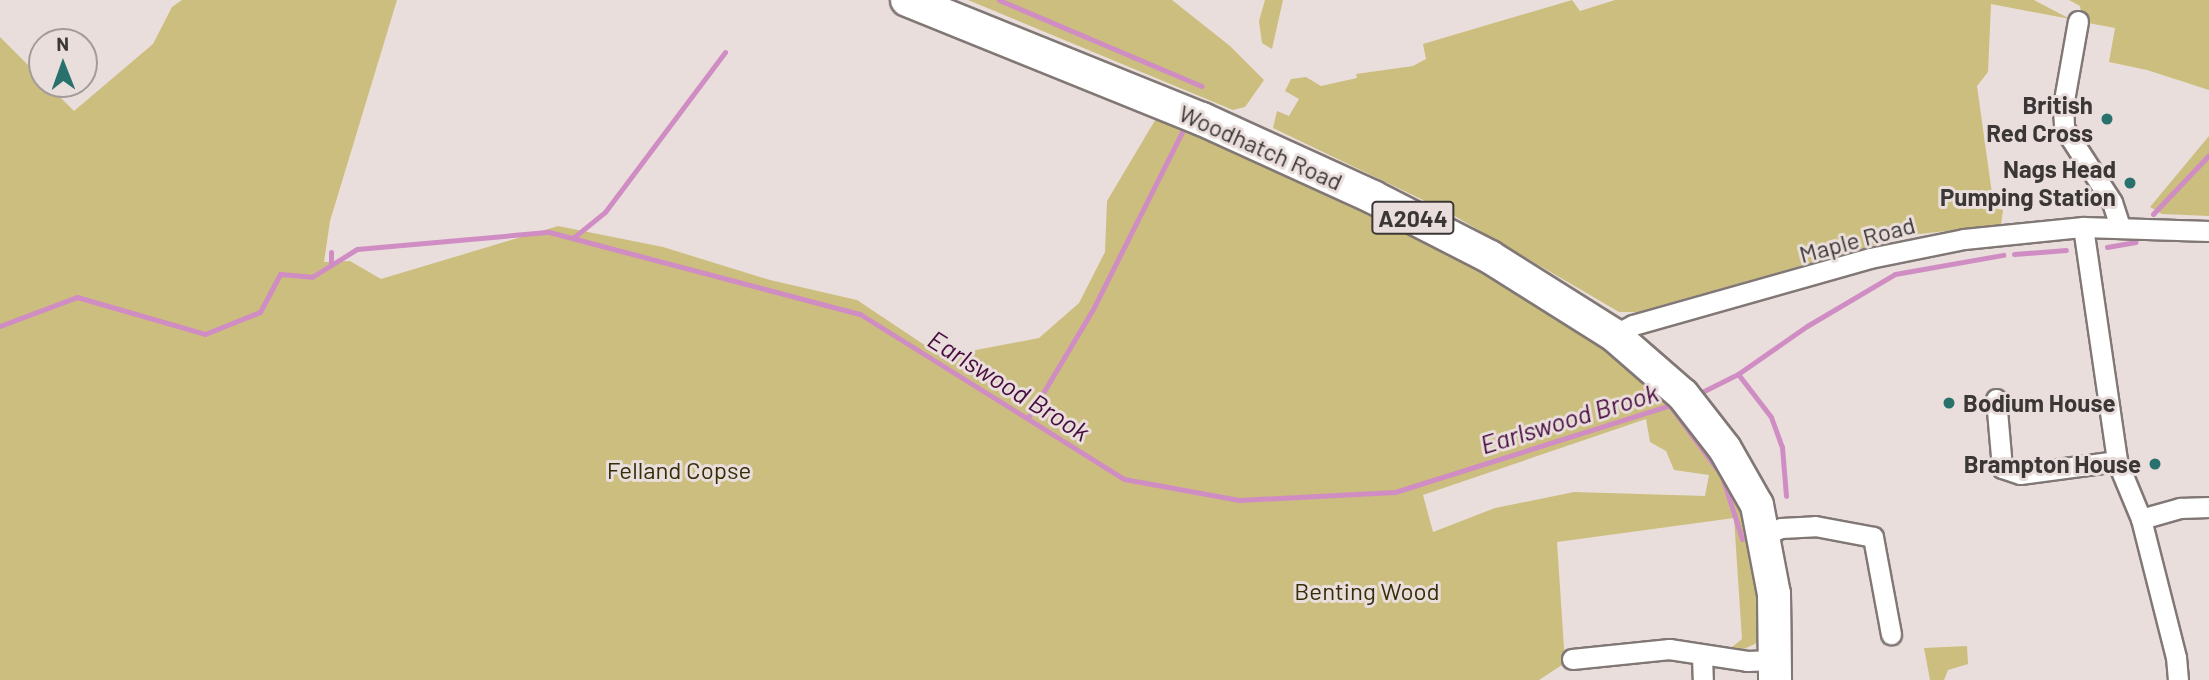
<!DOCTYPE html>
<html>
<head>
<meta charset="utf-8">
<style>
  body { margin:0 }
  #map { position:relative; width:2209px; height:680px; overflow:hidden; background:#e9dedb; font-family:Barlow,sans-serif }
  div>[style] { position:absolute }
  .green>* { inset:0; background:#ccbe7e }
  .stream>* { height:5px; margin:-2.5px; padding:0 2.5px; transform-origin:2.5px; border-radius:2.5px; background:#d08dc3 }
  .roads { filter:drop-shadow(2px 0 #817875) drop-shadow(-2px 0 #817875) drop-shadow(0 2px #817875) drop-shadow(0 -2px #817875) }
  .street>* { height:19px; margin:-9.5px; padding:0 9.5px; transform-origin:9.5px; border-radius:9.5px; background:#fff }
  .primary>* { height:32px; margin:-16px; padding:0 16px; transform-origin:16px; border-radius:16px; background:#fff }
  .dots>* { width:19px; height:19px; translate:-50% -50%; box-sizing:border-box; border:4px solid #e9dedb; border-radius:50% }
  span { translate:-50% -50%; white-space:nowrap; text-align:center; line-height:1.15; -webkit-text-stroke:6px #e9dedb; paint-order:stroke }
  .shield-label span { padding:2px 5px; background:#e9dedb; border:2px solid; border-radius:5px; -webkit-text-stroke-width:0 }
  .shield-label { font-size:23px; color:#3b3736; font-weight:700 }
  .poi-label { font-size:24px; color:#3b3736; font-weight:700 }
  .right { translate:-100% -50%; text-align:right }
  .left { translate:0 -50%; text-align:left }
  .street-label { font-size:24px; color:#3b3736 }
  .park-label { font-size:24px; color:#362e08 }
  .water-label { font-size:26px; color:#480c41; font-style:italic }
  .north { position:absolute; left:28px; top:28px; width:70px; height:70px; box-sizing:border-box; background:#e9dedb; border:2px solid #a39b99; border-radius:50%; rotate:359deg; font-size:19px; font-weight:700; line-height:28px; text-align:center; color:#3b3736 }
  .north::after { content:''; display:block; margin:auto; width:24px; height:32px; background:#28716d; clip-path:polygon(50% 0,100% 100%,50% 72%,0 100%) }
</style>
</head>
<body>
<div id="map">
  <div class="green">
    <i style="clip-path:polygon(evenodd,182px 0,397px 0,330px 221px,324px 262px,350px 261px,381px 279px,558px 226px,663px 247px,770px 280px,857px 300px,950px 362px,976px 350px,1039px 338px,1079px 303px,1105px 252px,1107px 201px,1160px 112px,1361px 200px,1618px 348px,1680px 409px,1739px 490px,1760px 574px,1759px 642px,1744px 649px,1732px 647px,1742px 639px,1734px 518px,1557px 542px,1565px 663px,1539px 680px,0 680px,0 37px,74px 111px,153px 44px,172px 7px,182px 0,1646px 419px,1650px 442px,1666px 451px,1674px 470px,1709px 475px,1705px 496px,1574px 492px,1495px 508px,1433px 532px,1423px 495px,1646px 419px)"></i>
    <i style="clip-path:polygon(968px 0,1172px 0,1230px 46px,1264px 80px,1245px 107px,1233px 110px)"></i>
    <i style="clip-path:polygon(1265px 0,1283px 0,1272px 49px,1262px 43px,1259px 21px)"></i>
    <i style="clip-path:polygon(1572px 0,1580px 11px,1615px 0,2034px 0,2070px 19px,1991px 4px,1988px 72px,1977px 86px,1994px 208px,2003px 210px,2001px 225px,1910px 235px,1637px 312px,1619px 312px,1446px 211px,1273px 128px,1277px 111px,1289px 116px,1299px 99px,1285px 91px,1291px 79px,1306px 77px,1321px 86px,1357px 78px,1356px 74px,1413px 66px,1426px 59px,1423px 44px)"></i>
    <i style="clip-path:polygon(2069px 0,2209px 0,2209px 90px,2147px 70px,2109px 62px,2115px 28px,2083px 22px,2080px 6px)"></i>
    <i style="clip-path:polygon(2209px 136px,2209px 216px,2162px 214px,2150px 207px)"></i>
    <i style="clip-path:polygon(1967px 646px,1968px 664px,1948px 670px,1944px 680px,1930px 680px,1924px 648px)"></i>
  </div>
  <div class="stream">
    <i style="left:999px;top:0;width:220px;rotate:23deg"></i>
    <i style="left:2153px;top:214px;width:81px;rotate:-46.5deg"></i>
    <i style="left:573px;top:238px;width:41px;rotate:-39.1deg"></i>
    <i style="left:605px;top:212px;width:200px;rotate:-53.1deg"></i>
    <i style="left:2107px;top:247px;width:29px;rotate:-10deg"></i>
    <i style="left:2014px;top:254px;width:52px;rotate:-4.4deg"></i>
    <i style="left:331px;top:265px;width:13px;rotate:-90deg"></i>
    <i style="left:0;top:326px;width:82px;rotate:-20.6deg"></i>
    <i style="left:77px;top:297px;width:133px;rotate:16.1deg"></i>
    <i style="left:205px;top:334px;width:59px;rotate:-21.8deg"></i>
    <i style="left:260px;top:312px;width:43px;rotate:-62.2deg"></i>
    <i style="left:280px;top:274px;width:32px;rotate:5deg"></i>
    <i style="left:312px;top:277px;width:53px;rotate:-31.9deg"></i>
    <i style="left:357px;top:249px;width:193px;rotate:-5.1deg"></i>
    <i style="left:549px;top:232px;width:322px;rotate:14.8deg"></i>
    <i style="left:860px;top:314px;width:311px;rotate:32deg"></i>
    <i style="left:1124px;top:479px;width:117px;rotate:10.3deg"></i>
    <i style="left:1239px;top:500px;width:156px;rotate:-2.9deg"></i>
    <i style="left:1395px;top:492px;width:297px;rotate:-17.5deg"></i>
    <i style="left:1738px;top:374px;width:54px;rotate:52.5deg"></i>
    <i style="left:1771px;top:417px;width:32px;rotate:70deg"></i>
    <i style="left:1782px;top:447px;width:49px;rotate:85.3deg"></i>
    <i style="left:1696px;top:395px;width:47px;rotate:-26.6deg"></i>
    <i style="left:1738px;top:374px;width:84px;rotate:-34.8deg"></i>
    <i style="left:1807px;top:326px;width:102px;rotate:-30.6deg"></i>
    <i style="left:1895px;top:274px;width:110px;rotate:-10deg"></i>
    <i style="left:1671px;top:407px;width:86px;rotate:53.5deg"></i>
    <i style="left:1722px;top:476px;width:66px;rotate:72.4deg"></i>
    <i style="left:1028px;top:418px;width:127px;rotate:-59.2deg"></i>
    <i style="left:1093px;top:309px;width:205px;rotate:-63.3deg"></i>
  </div>
  <div class="roads">
    <div class="street">
      <i style="left:2078px;top:21px;width:86px;rotate:100deg"></i>
      <i style="left:2063px;top:106px;width:22px;rotate:87deg"></i>
      <i style="left:2064px;top:128px;width:88px;rotate:57deg"></i>
      <i style="left:2112px;top:202px;width:25px;rotate:72deg"></i>
      <i style="left:2083px;top:227px;width:236px;rotate:81.7deg"></i>
      <i style="left:2117px;top:461px;width:63px;rotate:67.5deg"></i>
      <i style="left:2141px;top:519px;width:142px;rotate:75.8deg"></i>
      <i style="left:2176px;top:657px;width:23px;rotate:85deg"></i>
      <i style="left:1614px;top:335px;width:21px;rotate:-28deg"></i>
      <i style="left:1633px;top:325px;width:246px;rotate:-15.8deg"></i>
      <i style="left:1870px;top:258px;width:96px;rotate:-11.4deg"></i>
      <i style="left:1964px;top:239px;width:120px;rotate:-5.8deg"></i>
      <i style="left:2083px;top:227px;width:126px;rotate:1.8deg"></i>
      <i style="left:1996px;top:399px;width:69px;rotate:85deg"></i>
      <i style="left:2002px;top:468px;width:19px;rotate:18deg"></i>
      <i style="left:2020px;top:474px;width:98px;rotate:-7.6deg"></i>
      <i style="left:2141px;top:519px;width:41px;rotate:-15.8deg"></i>
      <i style="left:2180px;top:508px;width:29px;rotate:-2deg"></i>
      <i style="left:1765px;top:535px;width:17px;rotate:-24deg"></i>
      <i style="left:1781px;top:528px;width:34px;rotate:-3deg"></i>
      <i style="left:1815px;top:526px;width:59px;rotate:10.7deg"></i>
      <i style="left:1873px;top:537px;width:99px;rotate:79.5deg"></i>
      <i style="left:1702px;top:656px;width:24px;rotate:88deg"></i>
      <i style="left:1572px;top:659px;width:98px;rotate:-5.9deg"></i>
      <i style="left:1669px;top:649px;width:79px;rotate:8.7deg"></i>
      <i style="left:1747px;top:661px;width:28px;rotate:-2deg"></i>
    </div>
    <div class="primary">
      <i style="left:907px;top:0;width:318px;rotate:22deg"></i>
      <i style="left:1202px;top:119px;width:188px;rotate:24.5deg"></i>
      <i style="left:1373px;top:197px;width:131px;rotate:27.1deg"></i>
      <i style="left:1490px;top:257px;width:146px;rotate:32.2deg"></i>
      <i style="left:1614px;top:335px;width:91px;rotate:41deg"></i>
      <i style="left:1683px;top:395px;width:68px;rotate:52.1deg"></i>
      <i style="left:1725px;top:449px;width:64px;rotate:60.3deg"></i>
      <i style="left:1757px;top:505px;width:91px;rotate:79.2deg"></i>
      <i style="left:1774px;top:594px;width:86px;rotate:89.3deg"></i>
    </div>
  </div>
  <div class="dots">
    <i style="left:2107px;top:119px;background:#28716d"></i>
    <i style="left:2130px;top:183px;background:#28716d"></i>
    <i style="left:1949px;top:403px;background:#28716d"></i>
    <i style="left:2155px;top:464px;background:#28716d"></i>
  </div>
  <div class="shield-label">
    <span style="left:1413px;top:218px">A2044</span>
  </div>
  <div class="poi-label">
    <span class="right" style="left:2093px;top:119px">British<br>Red Cross</span>
    <span class="right" style="left:2116px;top:183px">Nags Head<br>Pumping Station</span>
    <span class="left" style="left:1963px;top:403px">Bodium House</span>
    <span class="right" style="left:2141px;top:464px">Brampton House</span>
  </div>
  <div class="street-label">
    <span style="left:1261px;top:147px;rotate:24deg">Woodhatch Road</span>
    <span style="left:1857px;top:239px;rotate:-15deg">Maple Road</span>
  </div>
  <div class="park-label">
    <span style="left:679px;top:470px">Felland Copse</span>
    <span style="left:1367px;top:591px">Benting Wood</span>
  </div>
  <div class="water-label">
    <span style="left:1009px;top:385px;rotate:32deg">Earlswood Brook</span>
    <span style="left:1569px;top:418px;rotate:-17deg">Earlswood Brook</span>
  </div>
  <div class="north">N</div>
</div>
</body>
</html>
